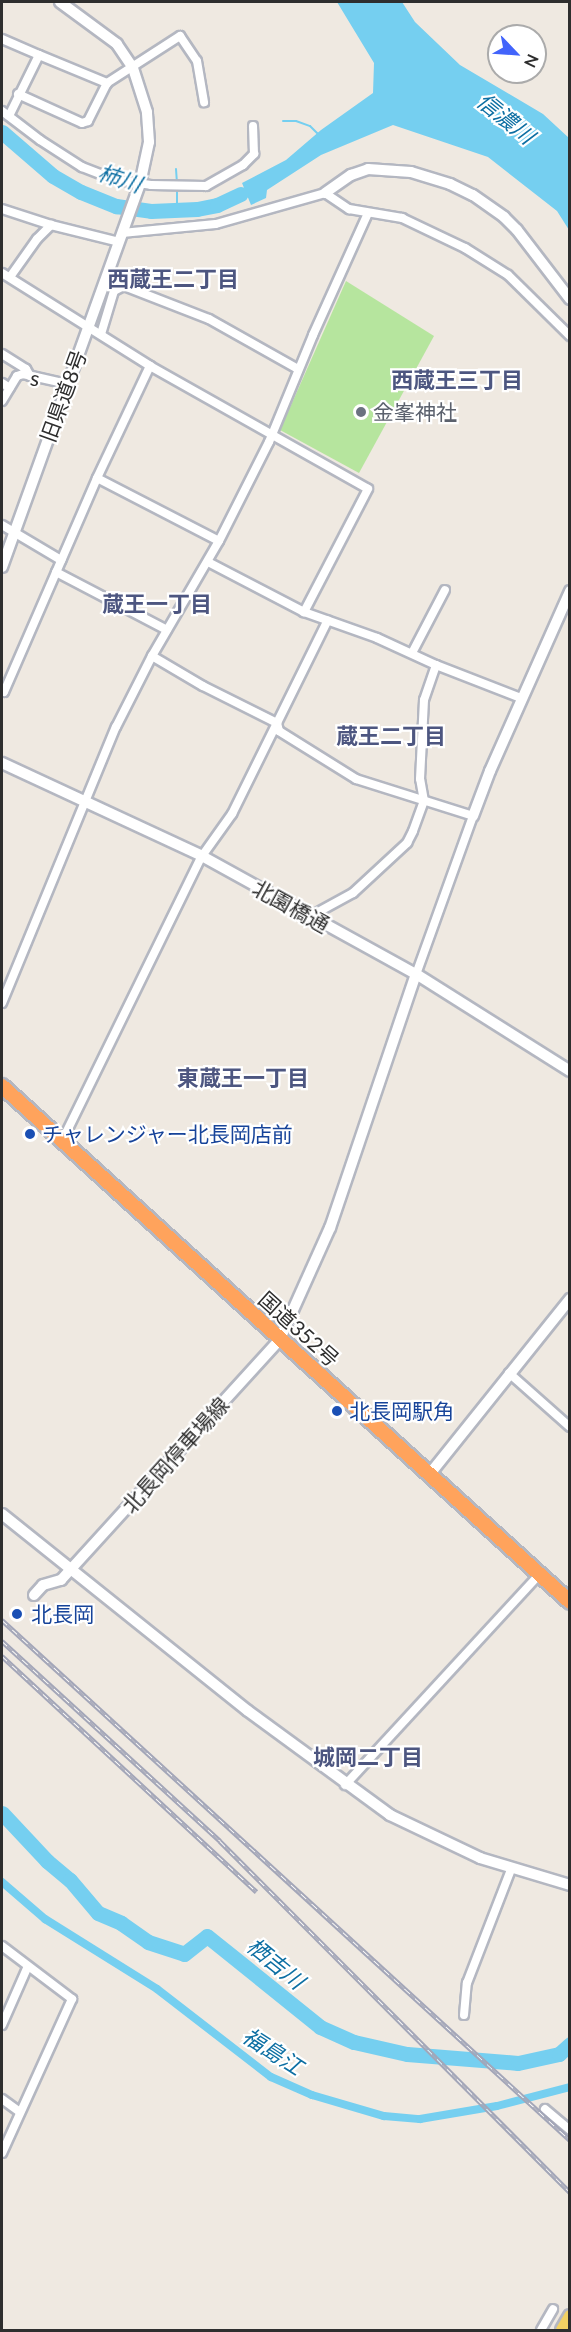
<!DOCTYPE html>
<html>
<head>
<meta charset="utf-8">
<style>
  body { margin:0 }
  #map { position:relative; width:571px; height:2332px; overflow:hidden; background:#efe9e1; font-family:Lato,"Noto Sans JP",sans-serif }
  div>[style] { position:absolute }
  .green>* { inset:0; background:#b6e59e }
  .water>* { inset:0; background:#75cff0 }
  .stream>* { height:2px; margin:-1px; padding:0 1px; transform-origin:1px; border-radius:1px; background:#75cff0 }
  .canal>* { height:8px; margin:-4px; padding:0 4px; transform-origin:4px; border-radius:4px; background:#75cff0 }
  .river>* { height:15px; margin:-7.5px; padding:0 7.5px; transform-origin:7.5px; border-radius:7.5px; background:#75cff0 }
  .roads { filter:drop-shadow(2px 0 #b4b7c1) drop-shadow(-2px 0 #b4b7c1) drop-shadow(0 2px #b4b7c1) drop-shadow(0 -2px #b4b7c1) }
  .street>* { height:8px; margin:-4px; padding:0 4px; transform-origin:4px; border-radius:4px; background:#fff }
  .secondary>* { height:10px; margin:-5px; padding:0 5px; transform-origin:5px; border-radius:5px; background:#fff }
  .primary>* { height:12px; margin:-6px; padding:0 6px; transform-origin:6px; border-radius:6px; background:#f2d163 }
  .highway>* { height:14px; margin:-7px; padding:0 7px; transform-origin:7px; border-radius:7px; background:#ffa35c }
  .rail>* { height:4.5px; margin-top:-2.25px; transform-origin:0; background:repeating-linear-gradient(90deg,#fff 0 7px,#a3a6b8 0 14px); box-sizing:border-box; border-block:2px solid #a3a6b8 }
  .dots>* { width:16px; height:16px; translate:-50% -50%; box-sizing:border-box; border:3px solid #fff; border-radius:50% }
  span { translate:-50% -50%; white-space:nowrap; text-align:center; line-height:1.15; -webkit-text-stroke:4.5px #fff; paint-order:stroke }
  .street-label { font-size:21px; color:#2e2e2e }
  .worship-label { font-size:21px; color:#5b616d }
  .left { translate:0 -50%; text-align:left }
  .transit-label { font-size:21px; color:#164399 }
  .water-label { font-size:22px; color:#0d6fa3; font-style:italic }
  .neighbourhood-label { font-size:22px; color:#4d5680; font-weight:700 }
  .frame { position:absolute; inset:0; border:3px solid #2e2e2e; pointer-events:none }
  .north { position:absolute; left:487px; top:24px; width:60px; height:60px; box-sizing:border-box; background:#fff; border:2px solid #ababab; border-radius:50%; rotate:115deg; font-size:16px; font-weight:700; line-height:24px; text-align:center; color:#2e2e2e }
  .north::after { content:''; display:block; margin:auto; width:21px; height:27px; background:#4264fb; clip-path:polygon(50% 0,100% 100%,50% 72%,0 100%) }
</style>
</head>
<body>
<div id="map">
  <div class="green">
    <i style="clip-path:polygon(346px 281px,434px 336px,359px 473px,280px 430px)"></i>
  </div>
  <div class="water">
    <i style="clip-path:polygon(337px 2px,402px 2px,415px 22px,460px 65px,543px 114px,569px 138px,569px 230px,557px 211px,488px 157px,393px 125px,321px 155px,267px 190px,266px 198px,251px 205px,242px 183px,286px 160px,321px 130px,373px 93px,374px 63px)"></i>
  </div>
  <div class="stream">
    <i style="left:283px;top:121px;width:13px"></i>
    <i style="left:296px;top:121px;width:15px;rotate:20deg"></i>
    <i style="left:310px;top:126px;width:11px;rotate:45deg"></i>
    <i style="left:176px;top:169px;width:14px;rotate:86deg"></i>
    <i style="left:177px;top:189px;width:21px;rotate:90deg"></i>
  </div>
  <div class="canal">
    <i style="left:2px;top:1882px;width:57px;rotate:40.7deg"></i>
    <i style="left:45px;top:1919px;width:132px;rotate:32deg"></i>
    <i style="left:157px;top:1989px;width:144px;rotate:37.7deg"></i>
    <i style="left:271px;top:2077px;width:45px;rotate:23.7deg"></i>
    <i style="left:312px;top:2095px;width:75px;rotate:16.3deg"></i>
    <i style="left:384px;top:2116px;width:36px;rotate:5deg"></i>
    <i style="left:420px;top:2119px;width:78px;rotate:-9.6deg"></i>
    <i style="left:497px;top:2106px;width:75px;rotate:-14.6deg"></i>
  </div>
  <div class="river">
    <i style="left:2px;top:132px;width:67px;rotate:40.8deg"></i>
    <i style="left:53px;top:176px;width:32px;rotate:30deg"></i>
    <i style="left:81px;top:192px;width:38px;rotate:22deg"></i>
    <i style="left:116px;top:206px;width:35px;rotate:8deg"></i>
    <i style="left:151px;top:211px;width:46px;rotate:-2.5deg"></i>
    <i style="left:197px;top:209px;width:20px;rotate:-11deg"></i>
    <i style="left:217px;top:205px;width:26px;rotate:-25deg"></i>
    <i style="left:2px;top:1813px;width:66px;rotate:46.8deg"></i>
    <i style="left:47px;top:1861px;width:30px;rotate:40deg"></i>
    <i style="left:70px;top:1880px;width:43px;rotate:49.7deg"></i>
    <i style="left:98px;top:1913px;width:25px;rotate:23deg"></i>
    <i style="left:121px;top:1923px;width:33px;rotate:35deg"></i>
    <i style="left:148px;top:1942px;width:38px;rotate:18deg"></i>
    <i style="left:184px;top:1954px;width:29px;rotate:-38deg"></i>
    <i style="left:207px;top:1936px;width:145px;rotate:38.8deg"></i>
    <i style="left:320px;top:2027px;width:37px;rotate:24deg"></i>
    <i style="left:354px;top:2042px;width:54px;rotate:12.8deg"></i>
    <i style="left:407px;top:2054px;width:111px;rotate:4.6deg"></i>
    <i style="left:518px;top:2063px;width:42px;rotate:-12.4deg"></i>
    <i style="left:559px;top:2054px;width:15px;rotate:-42deg"></i>
  </div>
  <div class="roads">
    <div class="street">
      <i style="left:2px;top:39px;width:40px;rotate:23.4deg"></i>
      <i style="left:18px;top:94px;width:70px;rotate:24.4deg"></i>
      <i style="left:82px;top:123px;width:6px;rotate:-18deg"></i>
      <i style="left:88px;top:121px;width:42px;rotate:-63.4deg"></i>
      <i style="left:107px;top:83px;width:87px;rotate:-32.8deg"></i>
      <i style="left:180px;top:36px;width:30px;rotate:56deg"></i>
      <i style="left:197px;top:61px;width:42px;rotate:80.3deg"></i>
      <i style="left:2px;top:111px;width:48px;rotate:37.3deg"></i>
      <i style="left:40px;top:140px;width:50px;rotate:32.7deg"></i>
      <i style="left:82px;top:167px;width:36px;rotate:21deg"></i>
      <i style="left:116px;top:180px;width:35px;rotate:8deg"></i>
      <i style="left:151px;top:185px;width:55px;rotate:1deg"></i>
      <i style="left:206px;top:186px;width:43px;rotate:-29.6deg"></i>
      <i style="left:243px;top:165px;width:16px;rotate:-45deg"></i>
      <i style="left:254px;top:154px;width:28px;rotate:-92deg"></i>
      <i style="left:9px;top:116px;width:68px;rotate:-63.8deg"></i>
      <i style="left:39px;top:55px;width:74px;rotate:22.4deg"></i>
      <i style="left:2px;top:209px;width:52px;rotate:18.1deg"></i>
      <i style="left:51px;top:225px;width:70px;rotate:14deg"></i>
      <i style="left:122px;top:233px;width:94px;rotate:-5.5deg"></i>
      <i style="left:216px;top:224px;width:113px;rotate:-15.9deg"></i>
      <i style="left:325px;top:193px;width:29px;rotate:34deg"></i>
      <i style="left:349px;top:209px;width:54px;rotate:9.6deg"></i>
      <i style="left:402px;top:218px;width:70px;rotate:25.5deg"></i>
      <i style="left:465px;top:248px;width:51px;rotate:32.1deg"></i>
      <i style="left:508px;top:275px;width:87px;rotate:44.5deg"></i>
      <i style="left:2px;top:273px;width:175px;rotate:32.1deg"></i>
      <i style="left:150px;top:366px;width:250px;rotate:29.4deg"></i>
      <i style="left:368px;top:489px;width:139px;rotate:117.5deg"></i>
      <i style="left:10px;top:277px;width:47px;rotate:-54.6deg"></i>
      <i style="left:37px;top:239px;width:20px;rotate:-45deg"></i>
      <i style="left:101px;top:334px;width:45px;rotate:-73.2deg"></i>
      <i style="left:114px;top:291px;width:11px;rotate:-27deg"></i>
      <i style="left:124px;top:286px;width:91px;rotate:21.2deg"></i>
      <i style="left:209px;top:319px;width:102px;rotate:29.3deg"></i>
      <i style="left:2px;top:354px;width:28px;rotate:32deg"></i>
      <i style="left:26px;top:369px;width:8px;rotate:60deg"></i>
      <i style="left:2px;top:383px;width:9px;rotate:32deg"></i>
      <i style="left:2px;top:401px;width:29px;rotate:-59deg"></i>
      <i style="left:17px;top:376px;width:6px;rotate:-18deg"></i>
      <i style="left:23px;top:374px;width:45px;rotate:12.8deg"></i>
      <i style="left:97px;top:478px;width:137px;rotate:27.3deg"></i>
      <i style="left:2px;top:525px;width:69px;rotate:30.7deg"></i>
      <i style="left:208px;top:562px;width:108px;rotate:27.5deg"></i>
      <i style="left:304px;top:612px;width:77px;rotate:19.6deg"></i>
      <i style="left:377px;top:638px;width:65px;rotate:24.6deg"></i>
      <i style="left:436px;top:665px;width:91px;rotate:21.2deg"></i>
      <i style="left:56px;top:572px;width:125px;rotate:27.6deg"></i>
      <i style="left:412px;top:653px;width:71px;rotate:-62.4deg"></i>
      <i style="left:152px;top:656px;width:59px;rotate:30.5deg"></i>
      <i style="left:203px;top:686px;width:83px;rotate:26.6deg"></i>
      <i style="left:277px;top:723px;width:8px;rotate:76deg"></i>
      <i style="left:279px;top:731px;width:91px;rotate:31.9deg"></i>
      <i style="left:356px;top:779px;width:123px;rotate:17.5deg"></i>
      <i style="left:473px;top:816px;width:168px;rotate:109.8deg"></i>
      <i style="left:2px;top:691px;width:2px;rotate:27deg"></i>
      <i style="left:4px;top:692px;width:233px;rotate:-66.5deg"></i>
      <i style="left:97px;top:478px;width:124px;rotate:-64.7deg"></i>
      <i style="left:309px;top:917px;width:50px;rotate:-28.6deg"></i>
      <i style="left:353px;top:893px;width:74px;rotate:-42.8deg"></i>
      <i style="left:407px;top:843px;width:13px;rotate:-63deg"></i>
      <i style="left:413px;top:831px;width:32px;rotate:-70deg"></i>
      <i style="left:424px;top:801px;width:22px;rotate:-100deg"></i>
      <i style="left:420px;top:779px;width:79px;rotate:-87.1deg"></i>
      <i style="left:424px;top:700px;width:37px;rotate:-71deg"></i>
      <i style="left:2px;top:1003px;width:299px;rotate:-67.6deg"></i>
      <i style="left:116px;top:727px;width:80px;rotate:-63.1deg"></i>
      <i style="left:152px;top:656px;width:133px;rotate:-59.8deg"></i>
      <i style="left:219px;top:541px;width:111px;rotate:-63.2deg"></i>
      <i style="left:269px;top:442px;width:116px;rotate:-67.6deg"></i>
      <i style="left:313px;top:335px;width:134px;rotate:-65.7deg"></i>
      <i style="left:59px;top:1141px;width:11px;rotate:-49deg"></i>
      <i style="left:66px;top:1133px;width:309px;rotate:-63.9deg"></i>
      <i style="left:202px;top:856px;width:52px;rotate:-54.5deg"></i>
      <i style="left:232px;top:814px;width:216px;rotate:-63.7deg"></i>
      <i style="left:509px;top:1373px;width:81px;rotate:41.5deg"></i>
      <i style="left:345px;top:1785px;width:286px;rotate:-47.3deg"></i>
      <i style="left:2px;top:1946px;width:88px;rotate:37.1deg"></i>
      <i style="left:72px;top:1999px;width:169px;rotate:114.4deg"></i>
      <i style="left:464px;top:2015px;width:32px;rotate:-85deg"></i>
      <i style="left:467px;top:1983px;width:124px;rotate:-68.8deg"></i>
      <i style="left:2px;top:2025px;width:64px;rotate:-66.2deg"></i>
      <i style="left:2px;top:2099px;width:22px;rotate:36deg"></i>
      <i style="left:545px;top:2109px;width:33px;rotate:40deg"></i>
      <i style="left:541px;top:2330px;width:24px;rotate:-60deg"></i>
    </div>
    <div class="secondary">
      <i style="left:325px;top:193px;width:32px;rotate:-35deg"></i>
      <i style="left:351px;top:175px;width:18px;rotate:-19deg"></i>
      <i style="left:368px;top:169px;width:43px;rotate:4deg"></i>
      <i style="left:411px;top:172px;width:41px;rotate:17.1deg"></i>
      <i style="left:450px;top:184px;width:25px;rotate:26deg"></i>
      <i style="left:473px;top:195px;width:38px;rotate:35deg"></i>
      <i style="left:504px;top:217px;width:18px;rotate:45deg"></i>
      <i style="left:517px;top:230px;width:87px;rotate:52.5deg"></i>
      <i style="left:2px;top:567px;width:407px;rotate:-70.2deg"></i>
      <i style="left:140px;top:184px;width:43px;rotate:-77.9deg"></i>
      <i style="left:149px;top:142px;width:30px;rotate:-94deg"></i>
      <i style="left:147px;top:112px;width:46px;rotate:-107.7deg"></i>
      <i style="left:133px;top:68px;width:29px;rotate:-124deg"></i>
      <i style="left:117px;top:44px;width:71px;rotate:-143.6deg"></i>
      <i style="left:2px;top:763px;width:221px;rotate:24.9deg"></i>
      <i style="left:202px;top:856px;width:244px;rotate:28.9deg"></i>
      <i style="left:416px;top:974px;width:182px;rotate:32.2deg"></i>
      <i style="left:473px;top:816px;width:48px;rotate:-69.3deg"></i>
      <i style="left:490px;top:771px;width:197px;rotate:-66deg"></i>
      <i style="left:429px;top:1475px;width:226px;rotate:-51.3deg"></i>
      <i style="left:2px;top:1514px;width:315px;rotate:38.7deg"></i>
      <i style="left:248px;top:1711px;width:176px;rotate:36.2deg"></i>
      <i style="left:390px;top:1815px;width:100px;rotate:25.5deg"></i>
      <i style="left:480px;top:1858px;width:94px;rotate:16.7deg"></i>
      <i style="left:34px;top:1595px;width:13px;rotate:-48deg"></i>
      <i style="left:43px;top:1585px;width:19px;rotate:-16deg"></i>
      <i style="left:61px;top:1580px;width:326px;rotate:-47.7deg"></i>
      <i style="left:280px;top:1339px;width:122px;rotate:-65.8deg"></i>
      <i style="left:330px;top:1228px;width:268px;rotate:-71.3deg"></i>
    </div>
    <div class="primary">
      <i style="left:562px;top:2330px;width:16px;rotate:-60deg"></i>
    </div>
    <div class="highway">
      <i style="left:2px;top:1086px;width:767px;rotate:42.25deg"></i>
    </div>
  </div>
  <div class="rail">
    <i style="left:2px;top:1620px;width:770px;rotate:42.47deg"></i>
    <i style="left:2px;top:1641px;width:296px;rotate:42.5deg"></i>
    <i style="left:220px;top:1841px;width:496px;rotate:45.1deg"></i>
    <i style="left:2px;top:1656px;width:347px;rotate:42.8deg"></i>
  </div>
  <div class="dots">
    <i style="left:361px;top:412px;background:#6b7280"></i>
    <i style="left:30px;top:1134px;background:#1a4fb4"></i>
    <i style="left:337px;top:1411px;background:#1a4fb4"></i>
    <i style="left:17px;top:1614px;background:#1a4fb4"></i>
  </div>
  <div class="street-label">
    <span style="left:35px;top:378px;rotate:10deg">s</span>
    <span style="left:63px;top:396px;rotate:-70deg">旧県道8号</span>
    <span style="left:291px;top:906px;rotate:29deg">北園橋通</span>
    <span style="left:299px;top:1329px;rotate:42deg">国道352号</span>
    <span style="left:175px;top:1455px;rotate:-48deg">北長岡停車場線</span>
  </div>
  <div class="worship-label">
    <span class="left" style="left:373px;top:412px">金峯神社</span>
  </div>
  <div class="transit-label">
    <span class="left" style="left:42px;top:1134px">チャレンジャー北長岡店前</span>
    <span class="left" style="left:349px;top:1411px">北長岡駅角</span>
    <span class="left" style="left:31px;top:1614px">北長岡</span>
  </div>
  <div class="water-label">
    <span style="left:506px;top:118px;rotate:39deg">信濃川</span>
    <span style="left:120px;top:178px;rotate:18deg">柿川</span>
    <span style="left:276px;top:1963px;rotate:39deg">栖吉川</span>
    <span style="left:273px;top:2051px;rotate:33deg">福島江</span>
  </div>
  <div class="neighbourhood-label">
    <span style="left:173px;top:279px">西蔵王二丁目</span>
    <span style="left:457px;top:380px">西蔵王三丁目</span>
    <span style="left:157px;top:604px">蔵王一丁目</span>
    <span style="left:391px;top:736px">蔵王二丁目</span>
    <span style="left:243px;top:1078px">東蔵王一丁目</span>
    <span style="left:368px;top:1757px">城岡二丁目</span>
  </div>
  <div class="frame"></div>
  <div class="north">N</div>
</div>
</body>
</html>
